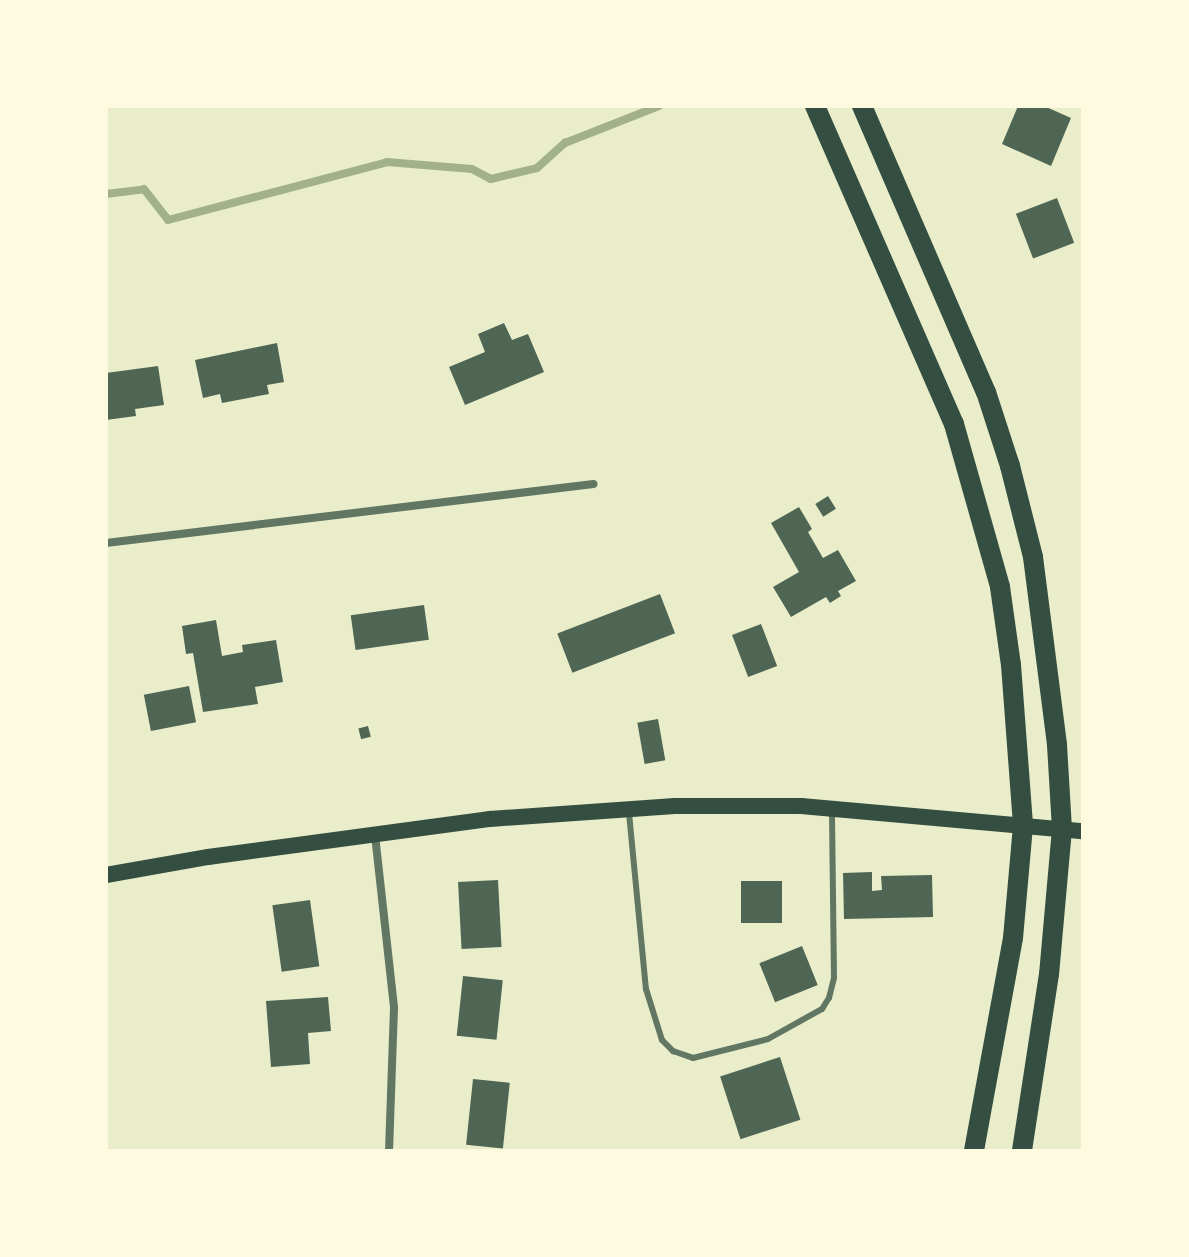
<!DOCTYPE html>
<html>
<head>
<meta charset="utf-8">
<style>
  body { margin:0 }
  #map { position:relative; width:1189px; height:1257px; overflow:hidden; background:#e9edc9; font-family:"Archivo Narrow",sans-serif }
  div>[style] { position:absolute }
  .stream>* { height:8px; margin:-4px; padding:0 4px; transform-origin:4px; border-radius:4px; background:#a3b18a }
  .building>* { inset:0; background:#4f6655; transform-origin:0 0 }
  .service>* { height:6px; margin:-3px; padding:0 3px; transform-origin:3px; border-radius:3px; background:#617663 }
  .minor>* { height:8px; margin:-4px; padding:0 4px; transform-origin:4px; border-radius:4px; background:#617663 }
  .secondary>* { height:16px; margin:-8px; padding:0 8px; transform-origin:8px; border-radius:8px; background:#344e41 }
  .primary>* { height:20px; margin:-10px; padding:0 10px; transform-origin:10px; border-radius:10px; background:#344e41 }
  span { translate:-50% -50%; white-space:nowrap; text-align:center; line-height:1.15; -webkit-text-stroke:8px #fefae0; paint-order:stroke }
  .frame { position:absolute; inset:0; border:108px solid #fefae0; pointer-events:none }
</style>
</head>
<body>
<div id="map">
  <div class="stream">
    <i style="left:106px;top:194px;width:38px;rotate:-7deg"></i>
    <i style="left:144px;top:189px;width:39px;rotate:52deg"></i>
    <i style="left:168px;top:220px;width:227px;rotate:-14.8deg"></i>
    <i style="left:387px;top:162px;width:85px;rotate:4.7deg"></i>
    <i style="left:472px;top:169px;width:21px;rotate:28deg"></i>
    <i style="left:491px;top:179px;width:47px;rotate:-13.4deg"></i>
    <i style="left:537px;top:168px;width:38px;rotate:-42deg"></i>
    <i style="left:565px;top:143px;width:101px;rotate:-21.5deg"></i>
  </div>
  <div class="building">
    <i style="clip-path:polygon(1018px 106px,1044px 106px,1071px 118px,1051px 166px,1002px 144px)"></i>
    <i style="left:1057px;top:198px;width:48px;height:44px;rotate:69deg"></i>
    <i style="clip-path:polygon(504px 323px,512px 340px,528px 334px,544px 372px,465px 405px,449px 367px,485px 352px,478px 334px)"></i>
    <i style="clip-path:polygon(277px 343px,284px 382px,267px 385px,269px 394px,222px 403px,220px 394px,203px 398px,195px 360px)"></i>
    <i style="clip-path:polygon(158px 366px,164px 405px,135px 409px,136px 416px,106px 420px,106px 373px)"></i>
    <i style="left:828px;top:496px;width:15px;height:15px;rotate:58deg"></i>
    <i style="clip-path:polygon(799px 507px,812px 529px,808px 532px,823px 558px,838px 550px,856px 581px,838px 591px,841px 596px,830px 603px,826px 597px,791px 617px,773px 587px,799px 572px,771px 523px)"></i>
    <i style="left:660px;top:594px;width:42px;height:110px;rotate:69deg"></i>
    <i style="left:424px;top:605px;width:35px;height:74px;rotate:82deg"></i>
    <i style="clip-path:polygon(216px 620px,222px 656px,243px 652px,242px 645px,276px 640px,283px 682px,255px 687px,258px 704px,203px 712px,193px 653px,186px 654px,182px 626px)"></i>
    <i style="left:761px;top:624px;width:45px;height:31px;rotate:69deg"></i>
    <i style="left:189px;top:686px;width:37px;height:46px;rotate:79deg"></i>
    <i style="left:658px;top:719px;width:42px;height:21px;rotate:80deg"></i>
    <i style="left:368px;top:726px;width:11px;height:10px;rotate:75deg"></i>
    <i style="clip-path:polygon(872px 872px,872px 891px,882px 890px,881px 876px,932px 875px,933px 917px,844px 919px,843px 873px)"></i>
    <i style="left:498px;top:880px;width:67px;height:40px;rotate:87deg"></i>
    <i style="left:782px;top:881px;width:42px;height:41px;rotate:90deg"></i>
    <i style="left:310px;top:900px;width:67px;height:38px;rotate:82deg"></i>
    <i style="left:802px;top:946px;width:42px;height:46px;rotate:68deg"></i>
    <i style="left:463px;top:976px;width:40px;height:60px;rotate:6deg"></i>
    <i style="clip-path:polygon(328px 997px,331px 1031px,308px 1033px,310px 1064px,271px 1067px,266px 1001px)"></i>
    <i style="left:780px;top:1057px;width:66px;height:63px;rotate:72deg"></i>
    <i style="left:473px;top:1079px;width:37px;height:66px;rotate:6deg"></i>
  </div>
  <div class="service">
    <i style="left:629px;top:813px;width:177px;rotate:84.5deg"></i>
    <i style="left:646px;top:989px;width:53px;rotate:72.6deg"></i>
    <i style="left:662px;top:1040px;width:16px;rotate:45deg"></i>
    <i style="left:673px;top:1051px;width:21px;rotate:19deg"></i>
    <i style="left:693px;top:1058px;width:77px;rotate:-14.2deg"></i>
    <i style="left:768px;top:1039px;width:62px;rotate:-29.1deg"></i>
    <i style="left:822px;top:1009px;width:13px;rotate:-58deg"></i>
    <i style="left:829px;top:998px;width:21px;rotate:-76deg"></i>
    <i style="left:834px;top:978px;width:168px;rotate:-90.7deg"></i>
  </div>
  <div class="minor">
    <i style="left:106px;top:543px;width:491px;rotate:-6.9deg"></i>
    <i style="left:375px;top:835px;width:174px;rotate:83.7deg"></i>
    <i style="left:394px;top:1008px;width:143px;rotate:92deg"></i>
  </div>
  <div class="secondary">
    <i style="left:106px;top:875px;width:104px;rotate:-10deg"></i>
    <i style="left:208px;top:857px;width:285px;rotate:-7.7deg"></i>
    <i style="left:490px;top:819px;width:185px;rotate:-4deg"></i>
    <i style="left:675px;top:806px;width:126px"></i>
    <i style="left:801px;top:806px;width:283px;rotate:5.1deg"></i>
  </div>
  <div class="primary">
    <i style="left:815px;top:106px;width:347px;rotate:66.4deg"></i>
    <i style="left:954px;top:424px;width:169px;rotate:74.2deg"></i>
    <i style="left:1000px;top:587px;width:79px;rotate:82deg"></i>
    <i style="left:1011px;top:665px;width:161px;rotate:85.7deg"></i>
    <i style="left:1023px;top:826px;width:112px;rotate:95.1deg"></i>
    <i style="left:1013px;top:938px;width:217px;rotate:100.4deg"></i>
    <i style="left:862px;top:106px;width:312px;rotate:66.6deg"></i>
    <i style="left:986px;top:392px;width:78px;rotate:72deg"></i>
    <i style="left:1010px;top:466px;width:94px;rotate:75.8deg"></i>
    <i style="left:1033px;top:557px;width:190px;rotate:82.7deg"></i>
    <i style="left:1057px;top:745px;width:84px;rotate:86.6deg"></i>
    <i style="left:1062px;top:829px;width:146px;rotate:95.1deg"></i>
    <i style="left:1049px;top:974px;width:179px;rotate:98.7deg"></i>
  </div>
  <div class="frame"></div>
</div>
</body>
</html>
